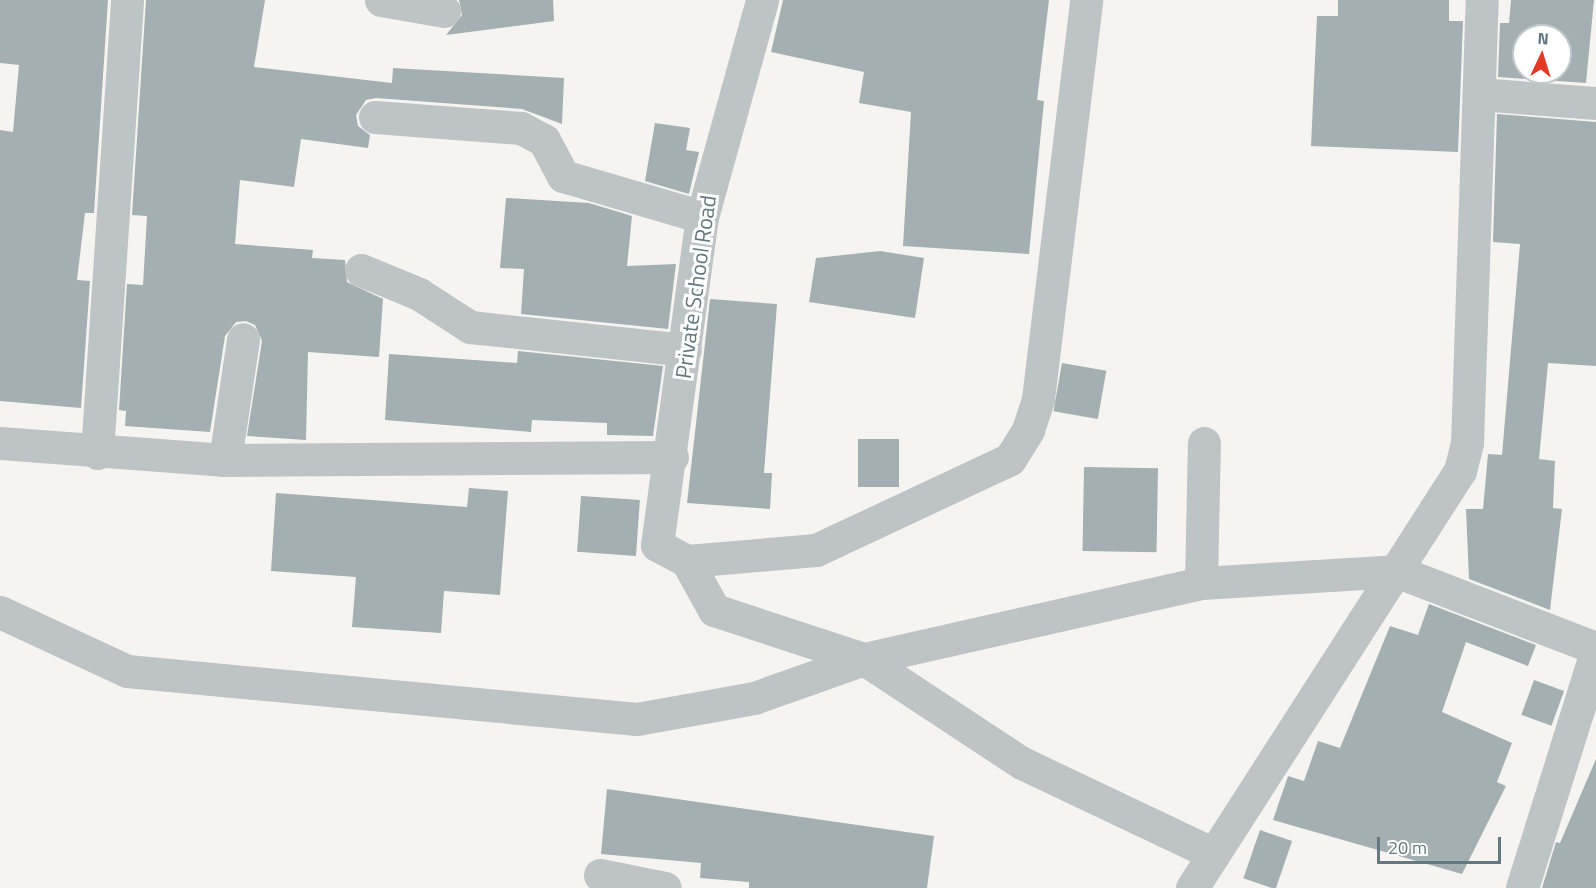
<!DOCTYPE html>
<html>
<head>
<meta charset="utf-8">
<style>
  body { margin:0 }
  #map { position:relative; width:1596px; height:888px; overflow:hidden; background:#f5f4f1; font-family:"Titillium Web",sans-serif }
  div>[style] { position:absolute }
  .building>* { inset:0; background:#a4afb2; transform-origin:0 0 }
  .minor>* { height:33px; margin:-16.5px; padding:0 16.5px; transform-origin:16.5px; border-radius:16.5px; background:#bec3c5 }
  span { translate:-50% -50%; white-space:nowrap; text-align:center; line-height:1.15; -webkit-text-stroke:6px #fff; paint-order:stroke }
  .street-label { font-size:22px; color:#647881 }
  .north { position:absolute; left:1512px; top:24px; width:60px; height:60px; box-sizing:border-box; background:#fff; border:2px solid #c1c9cd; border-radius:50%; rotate:4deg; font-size:16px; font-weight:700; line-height:24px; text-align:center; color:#647881 }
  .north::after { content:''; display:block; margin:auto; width:21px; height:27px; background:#e13924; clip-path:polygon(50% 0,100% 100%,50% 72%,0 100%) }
  .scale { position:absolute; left:1377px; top:837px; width:124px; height:27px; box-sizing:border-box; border:3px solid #647881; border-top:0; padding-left:8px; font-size:18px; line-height:21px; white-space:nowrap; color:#647881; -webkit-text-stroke:4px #fff; paint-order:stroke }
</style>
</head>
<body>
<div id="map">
  <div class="building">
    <i style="clip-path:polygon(0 0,108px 0,94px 213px,85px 213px,77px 280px,90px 281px,81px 408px,0 401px,0 130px,13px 132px,19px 65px,0 63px)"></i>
    <i style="clip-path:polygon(146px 0,265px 0,254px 67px,392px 83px,393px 68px,564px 78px,562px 124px,522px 109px,376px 98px,366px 100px,356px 115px,358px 126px,370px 135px,368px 148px,301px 139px,294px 187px,240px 180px,235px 244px,313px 250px,312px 258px,345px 260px,347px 282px,383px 299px,379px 357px,308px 352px,306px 440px,247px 436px,262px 341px,255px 325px,246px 321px,236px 322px,225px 336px,210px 432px,125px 426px,126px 411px,119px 410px,127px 284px,143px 285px,147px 216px,132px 215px)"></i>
    <i style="clip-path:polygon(459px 0,553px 0,554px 21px,446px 35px,462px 15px)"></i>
    <i style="clip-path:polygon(783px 0,1049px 0,1037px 100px,1044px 101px,1029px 254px,903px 246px,911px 112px,859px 103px,864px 72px,771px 52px)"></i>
    <i style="clip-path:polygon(1338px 0,1449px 0,1449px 21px,1463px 21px,1458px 152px,1311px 146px,1317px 16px,1338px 16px)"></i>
    <i style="clip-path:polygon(evenodd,1511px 0,1594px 0,1586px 83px,1498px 77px,1500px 23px,1509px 23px,1511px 0,1524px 36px,1560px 36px,1560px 72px,1524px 72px,1524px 36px)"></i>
    <i style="clip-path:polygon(1497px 114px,1596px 122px,1596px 366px,1548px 363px,1539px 459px,1555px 461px,1553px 508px,1562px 509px,1550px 610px,1469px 579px,1466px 509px,1483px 509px,1488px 454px,1502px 455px,1520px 244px,1493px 242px)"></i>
    <i style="clip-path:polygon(655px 123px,690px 128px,686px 150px,699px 152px,689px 194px,645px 181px)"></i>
    <i style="clip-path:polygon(506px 198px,589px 203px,632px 216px,627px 266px,676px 264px,668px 329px,521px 314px,524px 269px,500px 268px)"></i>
    <i style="clip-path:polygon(880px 251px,924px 258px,915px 318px,809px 302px,816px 258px)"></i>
    <i style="clip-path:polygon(710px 299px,777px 304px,764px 473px,772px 473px,770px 509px,687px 503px)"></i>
    <i style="clip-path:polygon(518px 351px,663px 366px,653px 436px,607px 435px,607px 423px,532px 420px,531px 432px,385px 420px,389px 354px,517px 363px)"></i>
    <i style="left:1062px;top:363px;width:45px;height:49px;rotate:10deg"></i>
    <i style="left:858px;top:439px;width:41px;height:48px"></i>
    <i style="left:1084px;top:467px;width:74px;height:84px;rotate:1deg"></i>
    <i style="clip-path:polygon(469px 488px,508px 491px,500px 595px,444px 591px,441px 633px,352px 627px,356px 577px,271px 571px,276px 493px,467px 507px)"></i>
    <i style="left:581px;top:496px;width:59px;height:56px;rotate:4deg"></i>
    <i style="clip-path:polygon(1429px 604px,1536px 645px,1528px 666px,1466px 642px,1442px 712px,1512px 743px,1497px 782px,1506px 786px,1462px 874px,1273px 820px,1288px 776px,1304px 781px,1318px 741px,1340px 748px,1390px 626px,1418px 635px)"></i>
    <i style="left:1534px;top:680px;width:32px;height:37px;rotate:20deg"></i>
    <i style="clip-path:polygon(1596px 759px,1596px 888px,1542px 888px,1556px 842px,1560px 843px)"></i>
    <i style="clip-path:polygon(607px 789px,934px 836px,927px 888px,749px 888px,749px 882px,700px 878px,701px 863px,601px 854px)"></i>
    <i style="left:1260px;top:830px;width:34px;height:51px;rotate:19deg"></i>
  </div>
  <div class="minor">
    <i style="left:381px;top:0;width:64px;rotate:9.9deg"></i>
    <i style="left:1479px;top:94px;width:117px;rotate:4.4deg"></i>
    <i style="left:375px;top:117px;width:146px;rotate:4.3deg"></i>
    <i style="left:521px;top:128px;width:26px;rotate:28deg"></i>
    <i style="left:544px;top:140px;width:41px;rotate:62.2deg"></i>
    <i style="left:563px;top:176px;width:145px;rotate:16.4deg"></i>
    <i style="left:361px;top:270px;width:63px;rotate:22.5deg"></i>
    <i style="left:419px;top:294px;width:61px;rotate:32.9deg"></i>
    <i style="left:470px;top:327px;width:216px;rotate:6.1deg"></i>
    <i style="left:0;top:443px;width:226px;rotate:4.3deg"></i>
    <i style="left:225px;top:460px;width:447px;rotate:-0.4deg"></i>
    <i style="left:97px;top:453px;width:454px;rotate:-86.2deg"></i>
    <i style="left:225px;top:460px;width:122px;rotate:-81.5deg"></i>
    <i style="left:687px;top:561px;width:129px;rotate:-4.9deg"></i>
    <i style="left:816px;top:550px;width:214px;rotate:-25.1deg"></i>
    <i style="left:1010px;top:459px;width:34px;rotate:-58deg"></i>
    <i style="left:1028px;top:430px;width:33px;rotate:-72deg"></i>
    <i style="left:1038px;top:399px;width:402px;rotate:-83.1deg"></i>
    <i style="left:687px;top:561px;width:56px;rotate:61.1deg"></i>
    <i style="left:714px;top:610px;width:158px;rotate:18.1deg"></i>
    <i style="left:864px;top:659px;width:189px;rotate:33.4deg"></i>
    <i style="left:1022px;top:763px;width:212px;rotate:25.4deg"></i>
    <i style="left:687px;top:561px;width:34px;rotate:-152deg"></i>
    <i style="left:657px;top:545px;width:331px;rotate:-82.2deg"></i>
    <i style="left:702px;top:217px;width:225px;rotate:-74.5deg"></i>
    <i style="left:1201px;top:583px;width:140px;rotate:-88.8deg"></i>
    <i style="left:0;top:612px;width:140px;rotate:24.9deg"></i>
    <i style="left:127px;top:671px;width:512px;rotate:5.38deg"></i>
    <i style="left:637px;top:719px;width:119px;rotate:-10.2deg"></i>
    <i style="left:754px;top:698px;width:117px;rotate:-19.5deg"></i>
    <i style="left:864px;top:659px;width:345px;rotate:-12.7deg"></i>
    <i style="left:1201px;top:583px;width:195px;rotate:-3.5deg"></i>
    <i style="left:1396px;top:571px;width:214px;rotate:21.1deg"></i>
    <i style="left:600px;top:875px;width:66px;rotate:11.3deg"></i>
    <i style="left:1192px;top:888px;width:496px;rotate:-57.3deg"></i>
    <i style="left:1460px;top:471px;width:29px;rotate:-76deg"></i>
    <i style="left:1467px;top:443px;width:443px;rotate:-88.1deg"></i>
    <i style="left:1522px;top:888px;width:247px;rotate:-72.6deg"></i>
  </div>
  <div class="street-label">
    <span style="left:696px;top:287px;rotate:-82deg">Private School Road</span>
  </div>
  <div class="north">N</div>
  <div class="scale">20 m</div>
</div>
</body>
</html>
